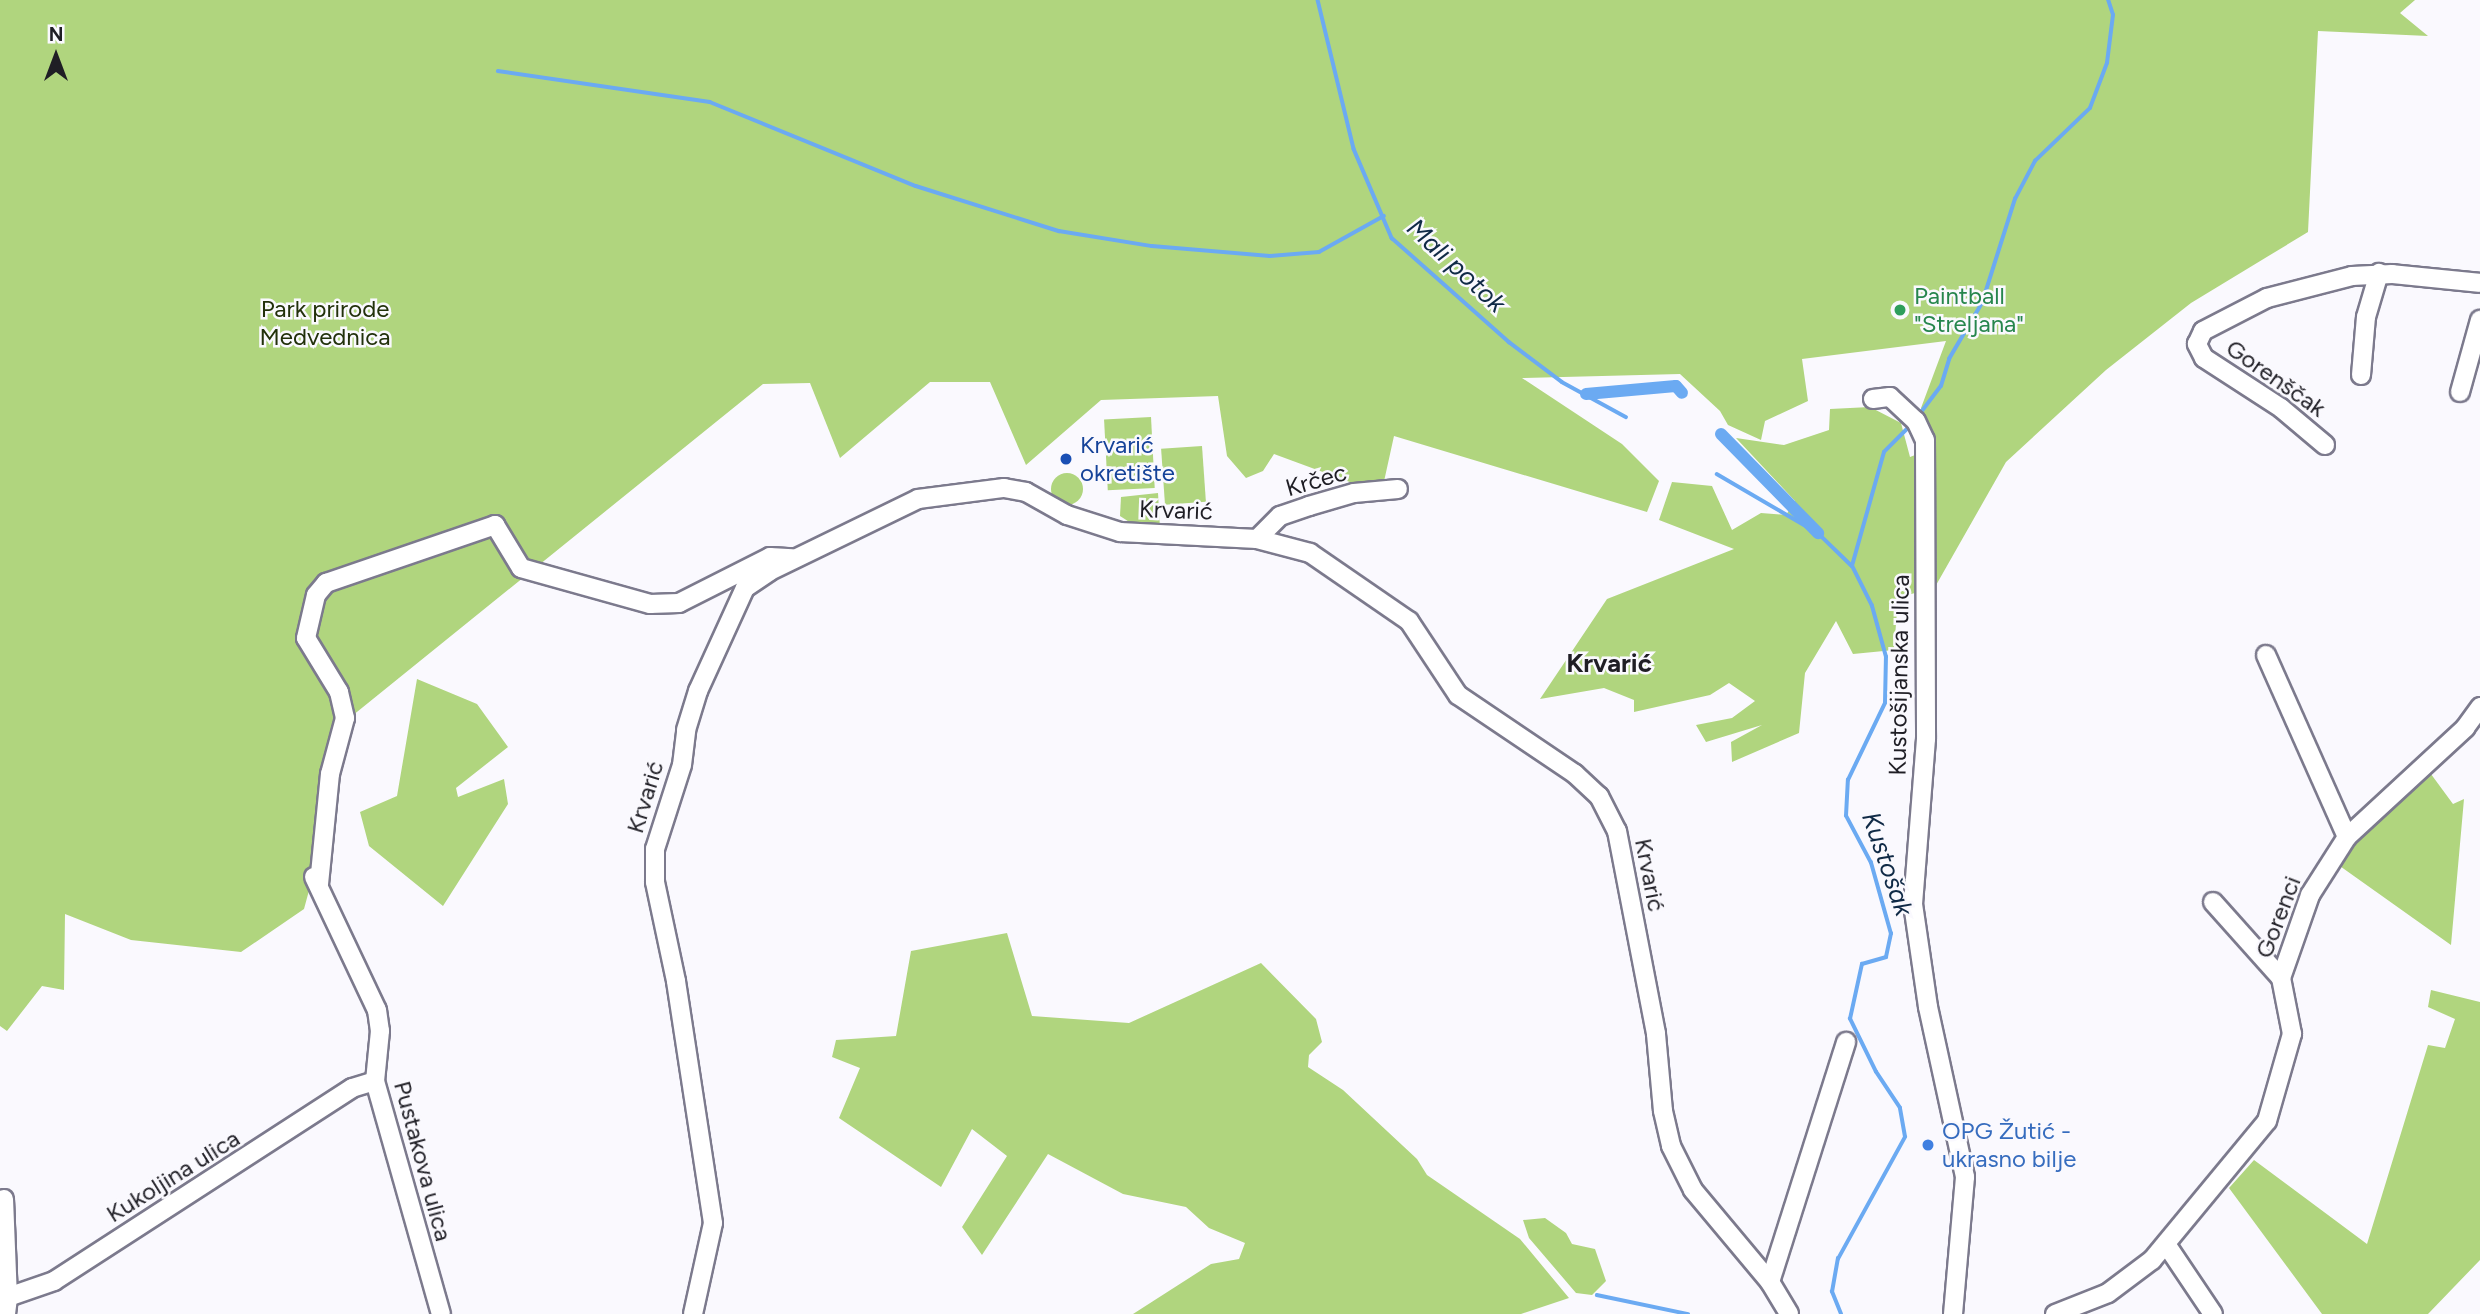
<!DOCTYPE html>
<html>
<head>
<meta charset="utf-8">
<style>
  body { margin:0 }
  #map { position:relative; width:2480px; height:1314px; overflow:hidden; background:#faf9fe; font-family:Figtree,sans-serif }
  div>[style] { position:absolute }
  .green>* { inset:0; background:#b0d57e; transform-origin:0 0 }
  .round { border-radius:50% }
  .stream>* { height:3.5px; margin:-1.75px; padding:0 1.75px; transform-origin:1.75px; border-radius:1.75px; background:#6baaf2 }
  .canal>* { height:12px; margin:-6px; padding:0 6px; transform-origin:6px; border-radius:6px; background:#6baaf2 }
  .roads { filter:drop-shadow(2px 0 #7c7a8d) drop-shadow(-2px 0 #7c7a8d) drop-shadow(0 2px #7c7a8d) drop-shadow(0 -2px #7c7a8d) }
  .minor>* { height:18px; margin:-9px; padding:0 9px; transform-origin:9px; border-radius:9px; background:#fff }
  .dots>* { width:19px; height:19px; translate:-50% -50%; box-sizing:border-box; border:4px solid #faf9fe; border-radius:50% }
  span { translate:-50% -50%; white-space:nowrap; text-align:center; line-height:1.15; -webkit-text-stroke:5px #faf9fe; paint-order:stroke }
  .leisure-label { font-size:24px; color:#27864d }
  .left { translate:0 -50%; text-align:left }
  .park-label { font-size:24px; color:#22310b }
  .street-label { font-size:24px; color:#1f1e25 }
  .transit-label { font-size:24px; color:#164399 }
  .shop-label { font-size:24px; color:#366cbe }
  .water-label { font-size:26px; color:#102a46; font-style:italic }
  .neighbourhood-label { font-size:26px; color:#1f1e25; font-weight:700 }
  .north { position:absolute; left:21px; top:21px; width:70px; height:70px; -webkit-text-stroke:5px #faf9fe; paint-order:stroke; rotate:0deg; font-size:19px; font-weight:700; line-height:28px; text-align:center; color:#1f1e25 }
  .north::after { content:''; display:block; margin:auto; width:24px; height:32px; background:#1f1e25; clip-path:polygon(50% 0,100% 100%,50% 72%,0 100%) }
</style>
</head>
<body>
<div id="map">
  <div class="green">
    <i style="clip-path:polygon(0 0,2415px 0,2400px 13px,2428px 36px,2318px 31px,2308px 232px,2191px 303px,2106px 370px,2006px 462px,1935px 587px,1898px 598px,1894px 650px,1853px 654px,1836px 621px,1805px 673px,1799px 733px,1732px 762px,1731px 742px,1762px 725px,1706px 742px,1696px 725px,1732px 718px,1755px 701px,1729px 683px,1710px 695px,1634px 712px,1634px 700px,1604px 688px,1540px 699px,1607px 599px,1734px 549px,1659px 520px,1672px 482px,1712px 486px,1732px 530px,1761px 513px,1786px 515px,1795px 501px,1736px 438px,1784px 445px,1829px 430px,1830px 409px,1870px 407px,1901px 423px,1910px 457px,1933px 448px,1921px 408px,1946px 341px,1802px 359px,1808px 401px,1765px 421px,1761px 440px,1728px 425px,1720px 411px,1680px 374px,1522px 378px,1622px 444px,1659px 481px,1647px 512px,1394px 436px,1383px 486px,1358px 485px,1274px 454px,1263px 471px,1246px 478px,1227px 456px,1218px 396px,1101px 400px,1026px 465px,990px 382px,930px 382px,840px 458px,810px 383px,763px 384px,347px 720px,351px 736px,304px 909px,241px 952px,131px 940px,65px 914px,64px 990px,42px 986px,7px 1031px,0 1026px)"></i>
    <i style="left:1151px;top:417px;width:71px;height:47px;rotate:87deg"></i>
    <i style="left:1202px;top:446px;width:56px;height:41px;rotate:86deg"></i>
    <i class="round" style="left:1051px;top:473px;width:32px;height:32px"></i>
    <i style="clip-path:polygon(1158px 493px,1160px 529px,1134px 525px,1120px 516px,1121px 497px)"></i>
    <i style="clip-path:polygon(417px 679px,477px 704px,508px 747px,456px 788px,458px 797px,504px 779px,508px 804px,443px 906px,369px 846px,360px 812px,397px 796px)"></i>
    <i style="clip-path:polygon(2428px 770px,2453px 804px,2464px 799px,2451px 945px,2337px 864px,2336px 858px)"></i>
    <i style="clip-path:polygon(1007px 933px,1032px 1016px,1129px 1023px,1261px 963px,1316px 1019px,1322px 1042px,1309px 1055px,1308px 1067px,1343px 1090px,1417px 1159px,1427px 1175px,1520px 1239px,1569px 1298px,1521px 1314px,1133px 1314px,1211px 1264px,1239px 1259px,1245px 1243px,1209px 1228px,1186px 1207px,1123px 1194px,1048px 1154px,982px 1255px,962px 1227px,1007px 1156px,972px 1129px,941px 1187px,839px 1118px,860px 1068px,832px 1057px,836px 1040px,896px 1036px,911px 951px)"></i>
    <i style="clip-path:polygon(2431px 990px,2480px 1002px,2480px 1260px,2428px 1314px,2322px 1314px,2229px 1188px,2254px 1160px,2367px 1244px,2428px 1045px,2445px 1048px,2455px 1019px,2428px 1007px)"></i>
    <i style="clip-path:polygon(1545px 1218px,1566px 1233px,1572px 1244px,1595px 1249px,1606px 1281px,1592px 1295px,1576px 1293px,1529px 1238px,1523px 1220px)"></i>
  </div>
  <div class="stream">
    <i style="left:1318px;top:0;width:153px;rotate:76.4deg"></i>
    <i style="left:1354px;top:149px;width:97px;rotate:66.9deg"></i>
    <i style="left:1392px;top:238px;width:157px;rotate:41.6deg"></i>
    <i style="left:1509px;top:342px;width:66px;rotate:37deg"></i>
    <i style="left:1562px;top:382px;width:73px;rotate:28.7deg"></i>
    <i style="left:498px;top:71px;width:214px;rotate:8.3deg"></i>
    <i style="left:710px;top:102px;width:222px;rotate:22.2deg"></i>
    <i style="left:916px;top:186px;width:150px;rotate:17.5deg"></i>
    <i style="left:1059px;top:231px;width:94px;rotate:9.2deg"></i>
    <i style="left:1152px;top:246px;width:118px;rotate:4.8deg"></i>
    <i style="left:1270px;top:256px;width:49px;rotate:-4.7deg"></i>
    <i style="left:1319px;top:252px;width:74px;rotate:-29deg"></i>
    <i style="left:1919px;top:415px;width:36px;rotate:-53deg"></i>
    <i style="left:1941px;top:386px;width:28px;rotate:-73deg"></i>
    <i style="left:1949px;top:359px;width:65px;rotate:-59.5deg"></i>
    <i style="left:1982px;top:303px;width:109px;rotate:-72.4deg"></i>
    <i style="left:2015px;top:199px;width:43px;rotate:-62.2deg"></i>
    <i style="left:2035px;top:161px;width:76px;rotate:-43.9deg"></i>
    <i style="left:2090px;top:108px;width:48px;rotate:-69.3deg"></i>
    <i style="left:2107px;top:63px;width:48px;rotate:-82.9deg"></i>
    <i style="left:2113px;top:15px;width:16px;rotate:-108deg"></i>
    <i style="left:1717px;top:474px;width:117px;rotate:30.3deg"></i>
    <i style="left:1818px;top:533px;width:47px;rotate:44.1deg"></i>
    <i style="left:1597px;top:1295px;width:93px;rotate:11.8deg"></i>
    <i style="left:1841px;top:1314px;width:24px;rotate:-112deg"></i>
    <i style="left:1832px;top:1292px;width:34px;rotate:-80deg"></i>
    <i style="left:1838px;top:1259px;width:139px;rotate:-61.2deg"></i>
    <i style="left:1905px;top:1137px;width:29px;rotate:-100deg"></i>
    <i style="left:1900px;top:1108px;width:43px;rotate:-123.7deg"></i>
    <i style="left:1876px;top:1072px;width:59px;rotate:-116.1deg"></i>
    <i style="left:1850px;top:1019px;width:56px;rotate:-77.7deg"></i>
    <i style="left:1862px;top:964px;width:25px;rotate:-16deg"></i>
    <i style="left:1886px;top:957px;width:24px;rotate:-78deg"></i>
    <i style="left:1891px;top:934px;width:74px;rotate:-105.7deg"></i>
    <i style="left:1871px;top:863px;width:53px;rotate:-118deg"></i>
    <i style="left:1846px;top:816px;width:36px;rotate:-87deg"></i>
    <i style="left:1848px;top:780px;width:85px;rotate:-64.3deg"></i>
    <i style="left:1885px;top:703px;width:46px;rotate:-88.8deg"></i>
    <i style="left:1886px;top:657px;width:53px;rotate:-105.4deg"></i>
    <i style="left:1872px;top:606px;width:45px;rotate:-116.6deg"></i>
    <i style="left:1852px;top:566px;width:118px;rotate:-74.3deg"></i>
    <i style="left:1884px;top:452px;width:40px;rotate:-45deg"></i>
  </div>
  <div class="canal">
    <i style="left:1586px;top:394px;width:90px;rotate:-5.1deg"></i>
    <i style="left:1676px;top:386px;width:9px;rotate:49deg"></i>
    <i style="left:1721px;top:434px;width:139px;rotate:45.6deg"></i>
  </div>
  <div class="roads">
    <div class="minor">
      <i style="left:2361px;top:375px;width:58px;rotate:-85.1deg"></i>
      <i style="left:2366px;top:317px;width:46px;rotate:-73.5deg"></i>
      <i style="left:2460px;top:392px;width:75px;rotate:-74.5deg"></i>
      <i style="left:1873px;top:399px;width:17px;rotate:-7deg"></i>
      <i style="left:1890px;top:397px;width:35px;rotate:43deg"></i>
      <i style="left:1916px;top:421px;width:21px;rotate:65deg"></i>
      <i style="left:1925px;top:440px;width:299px;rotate:89.8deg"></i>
      <i style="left:1926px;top:739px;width:166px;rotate:94.5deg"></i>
      <i style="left:1913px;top:904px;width:104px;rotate:81.7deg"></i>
      <i style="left:1928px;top:1007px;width:174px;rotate:77.7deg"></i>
      <i style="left:1965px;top:1177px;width:138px;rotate:95deg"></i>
      <i style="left:2325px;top:445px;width:57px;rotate:-139.9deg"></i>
      <i style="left:2281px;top:408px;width:92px;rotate:-147deg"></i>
      <i style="left:2204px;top:358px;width:16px;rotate:-117deg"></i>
      <i style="left:2197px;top:344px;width:14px;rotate:-65deg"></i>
      <i style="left:2203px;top:331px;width:72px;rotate:-27.3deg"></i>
      <i style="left:2267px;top:298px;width:88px;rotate:-14.5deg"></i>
      <i style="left:2352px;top:276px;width:40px;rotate:-2.9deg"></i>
      <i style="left:2392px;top:274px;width:88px;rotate:5.8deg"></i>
      <i style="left:1257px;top:539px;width:33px;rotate:-45deg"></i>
      <i style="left:1280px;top:516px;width:31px;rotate:-19deg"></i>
      <i style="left:1309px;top:506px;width:47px;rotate:-16.1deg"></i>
      <i style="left:1354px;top:493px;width:44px;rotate:-5.2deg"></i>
      <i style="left:2266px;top:655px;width:199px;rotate:66deg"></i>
      <i style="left:314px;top:877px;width:147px;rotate:64.7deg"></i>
      <i style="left:377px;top:1010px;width:21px;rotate:82deg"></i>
      <i style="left:380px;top:1031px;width:50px;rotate:95.7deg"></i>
      <i style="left:375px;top:1081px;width:242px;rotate:74.2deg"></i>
      <i style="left:319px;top:884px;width:111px;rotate:-84.3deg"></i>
      <i style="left:330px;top:774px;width:58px;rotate:-75deg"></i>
      <i style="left:345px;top:718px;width:27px;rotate:-103deg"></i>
      <i style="left:339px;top:692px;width:63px;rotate:-121.4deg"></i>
      <i style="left:306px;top:638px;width:44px;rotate:-76.9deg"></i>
      <i style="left:316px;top:595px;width:16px;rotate:-50deg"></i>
      <i style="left:326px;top:583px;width:179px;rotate:-18.9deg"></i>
      <i style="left:495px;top:525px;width:50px;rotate:58.8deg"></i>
      <i style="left:521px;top:568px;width:134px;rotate:15.6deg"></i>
      <i style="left:650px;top:604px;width:29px;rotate:-2deg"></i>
      <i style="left:679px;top:603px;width:102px;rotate:-26.8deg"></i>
      <i style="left:770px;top:557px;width:22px;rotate:3deg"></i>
      <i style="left:2213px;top:902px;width:102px;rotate:48.2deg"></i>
      <i style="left:4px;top:1199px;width:98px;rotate:87.7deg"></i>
      <i style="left:2166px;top:1244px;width:84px;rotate:56.1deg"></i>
      <i style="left:1770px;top:1282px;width:252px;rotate:-72.4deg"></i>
      <i style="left:6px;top:1314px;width:17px;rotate:-83deg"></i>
      <i style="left:8px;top:1297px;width:49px;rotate:-19.2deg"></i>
      <i style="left:54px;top:1281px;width:355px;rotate:-32.9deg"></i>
      <i style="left:352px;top:1088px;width:24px;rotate:-17deg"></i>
      <i style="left:693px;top:1314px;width:93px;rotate:-77.6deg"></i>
      <i style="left:713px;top:1223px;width:245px;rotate:-98.7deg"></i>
      <i style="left:676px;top:981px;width:101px;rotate:-102deg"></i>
      <i style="left:655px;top:882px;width:33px;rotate:-90deg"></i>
      <i style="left:655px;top:849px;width:88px;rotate:-72.2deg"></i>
      <i style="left:682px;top:765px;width:35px;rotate:-83deg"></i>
      <i style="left:686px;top:730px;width:41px;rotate:-72.9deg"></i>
      <i style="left:698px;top:691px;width:113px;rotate:-65.5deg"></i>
      <i style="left:745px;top:588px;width:30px;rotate:-34deg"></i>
      <i style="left:770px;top:571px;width:165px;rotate:-25.9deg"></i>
      <i style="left:918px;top:499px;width:87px;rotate:-7.3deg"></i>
      <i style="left:1004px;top:488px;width:22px;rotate:10deg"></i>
      <i style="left:1026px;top:492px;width:47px;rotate:29.3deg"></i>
      <i style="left:1067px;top:515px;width:56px;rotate:17.8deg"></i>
      <i style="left:1120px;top:532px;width:137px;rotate:2.9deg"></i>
      <i style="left:1257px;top:539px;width:55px;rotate:14.8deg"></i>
      <i style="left:1310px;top:553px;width:120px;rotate:34.5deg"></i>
      <i style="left:1409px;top:621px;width:89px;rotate:56.5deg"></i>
      <i style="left:1458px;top:695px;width:141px;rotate:34deg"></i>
      <i style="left:1575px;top:774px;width:33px;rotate:43deg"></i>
      <i style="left:1599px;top:796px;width:39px;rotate:63deg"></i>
      <i style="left:1617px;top:831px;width:207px;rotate:79.1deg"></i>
      <i style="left:1656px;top:1034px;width:77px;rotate:84.8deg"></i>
      <i style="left:1663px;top:1111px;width:36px;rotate:77deg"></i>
      <i style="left:1671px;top:1146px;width:49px;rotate:63.4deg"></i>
      <i style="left:1693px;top:1190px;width:120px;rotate:50.1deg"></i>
      <i style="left:1770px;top:1282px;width:37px;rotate:59deg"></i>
      <i style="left:2055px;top:1314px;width:57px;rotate:-21.6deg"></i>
      <i style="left:2108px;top:1293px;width:55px;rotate:-36.9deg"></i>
      <i style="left:2152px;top:1260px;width:180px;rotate:-50.4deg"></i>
      <i style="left:2267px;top:1121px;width:91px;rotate:-74deg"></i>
      <i style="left:2292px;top:1034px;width:57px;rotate:-101.1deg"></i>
      <i style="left:2281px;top:978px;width:88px;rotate:-70.7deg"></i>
      <i style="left:2310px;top:895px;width:69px;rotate:-57.5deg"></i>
      <i style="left:2347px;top:837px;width:161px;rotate:-42.7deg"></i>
      <i style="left:2465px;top:728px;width:26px;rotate:-54deg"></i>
    </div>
  </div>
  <div class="dots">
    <i style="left:1900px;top:310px;background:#2e9e5b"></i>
    <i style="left:1066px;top:459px;background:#1a4fb4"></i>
    <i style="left:1928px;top:1145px;background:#3f7fe0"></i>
  </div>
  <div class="leisure-label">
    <span class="left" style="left:1914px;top:310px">Paintball<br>"Streljana"</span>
  </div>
  <div class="park-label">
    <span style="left:325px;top:323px">Park prirode<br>Medvednica</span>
  </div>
  <div class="street-label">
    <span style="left:2276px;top:378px;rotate:35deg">Gorenščak</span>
    <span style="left:1316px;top:480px;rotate:-16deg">Krčec</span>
    <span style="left:1176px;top:510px;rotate:2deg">Krvarić</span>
    <span style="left:1899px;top:675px;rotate:-89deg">Kustošijanska ulica</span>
    <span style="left:645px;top:797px;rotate:-73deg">Krvarić</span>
    <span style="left:1650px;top:875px;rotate:79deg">Krvarić</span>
    <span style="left:2278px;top:917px;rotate:-69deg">Gorenci</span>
    <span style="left:423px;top:1161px;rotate:75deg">Pustakova ulica</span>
    <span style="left:173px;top:1176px;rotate:-32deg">Kukoljina ulica</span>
  </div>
  <div class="transit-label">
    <span class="left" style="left:1080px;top:459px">Krvarić<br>okretište</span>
  </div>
  <div class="shop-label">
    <span class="left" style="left:1942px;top:1145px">OPG Žutić -<br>ukrasno bilje</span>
  </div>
  <div class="water-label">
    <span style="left:1456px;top:266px;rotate:43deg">Mali potok</span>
    <span style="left:1887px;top:864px;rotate:71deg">Kustošak</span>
  </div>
  <div class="neighbourhood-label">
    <span style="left:1609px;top:664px">Krvarić</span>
  </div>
  <div class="north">N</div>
</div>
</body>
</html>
